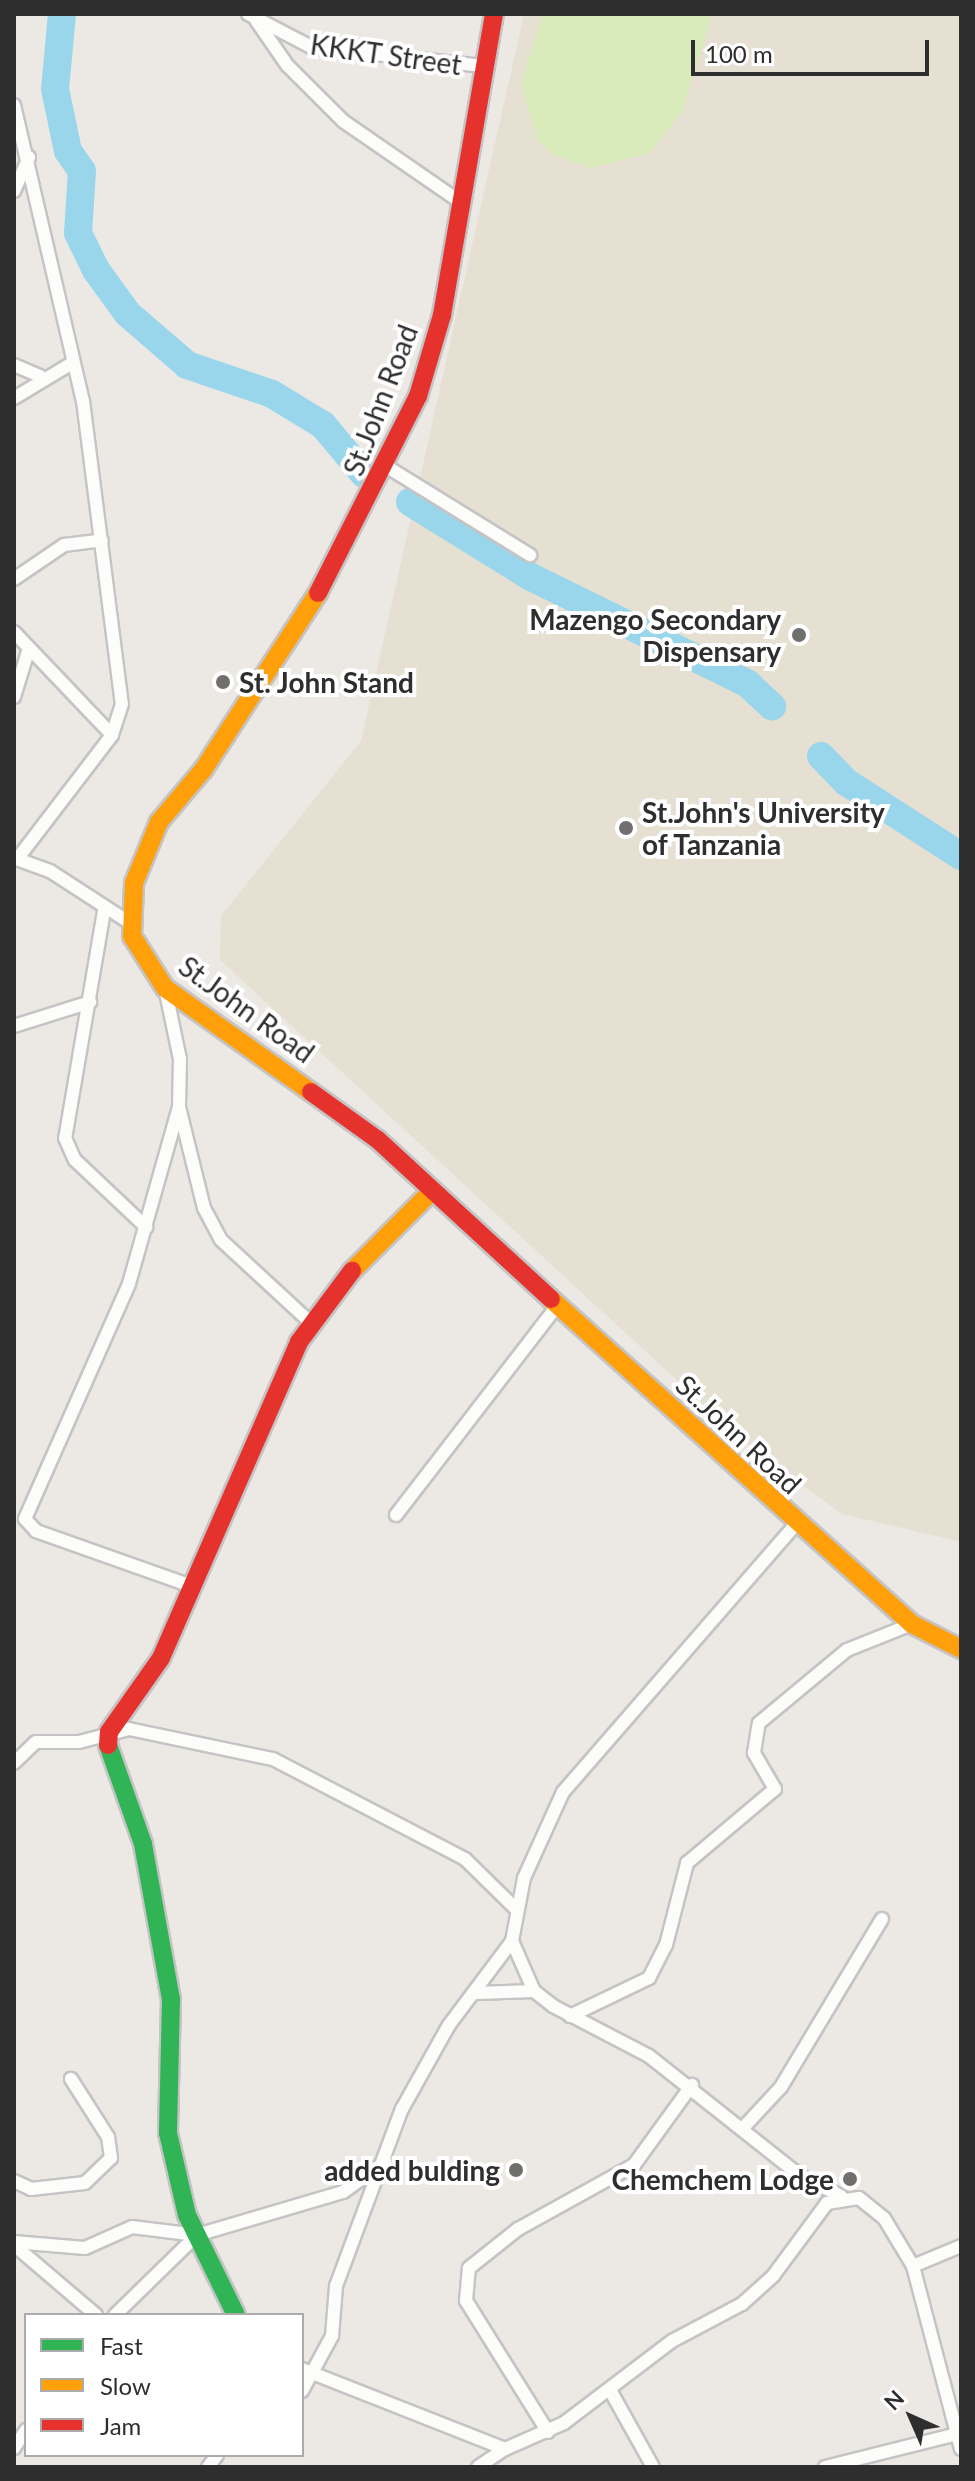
<!DOCTYPE html>
<html>
<head>
<meta charset="utf-8">
<style>
  body { margin:0 }
  #map { position:relative; width:975px; height:2481px; overflow:hidden; background:#ece8e4; font-family:Lato,sans-serif }
  div>[style] { position:absolute }
  .education>* { inset:0; background:#e6e0d3 }
  .pitch>* { inset:0; background:#d9eabb }
  .river>* { height:28px; margin:-14px; padding:0 14px; transform-origin:14px; border-radius:14px; background:#99d6ec }
  .roads { filter:drop-shadow(2px 0 #c5c4c5) drop-shadow(-2px 0 #c5c4c5) drop-shadow(0 2px #c5c4c5) drop-shadow(0 -2px #c5c4c5) }
  .street>* { height:12px; margin:-6px; padding:0 6px; transform-origin:6px; border-radius:6px; background:#fcfcfb }
  .fast>* { height:18px; margin:-9px; padding:0 9px; transform-origin:9px; border-radius:9px; background:#30b455 }
  .slow>* { height:18px; margin:-9px; padding:0 9px; transform-origin:9px; border-radius:9px; background:#ff9f0a }
  .jam>* { height:18px; margin:-9px; padding:0 9px; transform-origin:9px; border-radius:9px; background:#e5322d }
  .dots>* { width:22px; height:22px; translate:-50% -50%; box-sizing:border-box; border:4px solid #fff; border-radius:50% }
  span { translate:-50% -50%; white-space:nowrap; text-align:center; line-height:1.15; -webkit-text-stroke:8px #fff; paint-order:stroke }
  .street-label { font-size:28px; color:#2e2e2e }
  .poi-label { font-size:28px; color:#2e2e2e; font-weight:700 }
  .right { translate:-100% -50%; text-align:right }
  .left { translate:0 -50%; text-align:left }
  .frame { position:absolute; inset:0; border:16px solid #2e2e2e; pointer-events:none }
  .legend { position:absolute; left:24px; top:2313px; width:280px; height:144px; box-sizing:border-box; background:#fff; border:2px solid #ababab; margin:0; padding:10px 14px; list-style:none; font-size:24px; color:#2e2e2e }
  .legend li { display:flex; align-items:center; gap:16px; height:40px }
  .legend b { width:40px; border:2px solid #ababab }
  .north { position:absolute; left:871px; top:2377px; width:80px; height:80px; -webkit-text-stroke:6px #fff; paint-order:stroke; rotate:315deg; font-size:22px; font-weight:700; line-height:32px; text-align:center; color:#2e2e2e }
  .north::after { content:''; display:block; margin:auto; width:28px; height:36px; background:#2e2e2e; clip-path:polygon(50% 0,100% 100%,50% 72%,0 100%) }
  .scale { position:absolute; left:691px; top:40px; width:238px; height:36px; box-sizing:border-box; border:4px solid #2e2e2e; border-top:0; padding-left:10px; font-size:24px; line-height:28px; white-space:nowrap; color:#2e2e2e; -webkit-text-stroke:6px #fff; paint-order:stroke }
</style>
</head>
<body>
<div id="map">
  <div class="education">
    <i style="clip-path:polygon(524px 14px,961px 14px,961px 1542px,842px 1514px,742px 1440px,220px 960px,221px 916px,361px 741px)"></i>
  </div>
  <div class="pitch">
    <i style="clip-path:polygon(543px 14px,712px 14px,683px 110px,650px 153px,591px 168px,551px 154px,537px 139px,521px 84px)"></i>
  </div>
  <div class="river">
    <i style="left:62px;top:14px;width:75px;rotate:95.3deg"></i>
    <i style="left:55px;top:89px;width:63px;rotate:78.2deg"></i>
    <i style="left:68px;top:151px;width:24px;rotate:55deg"></i>
    <i style="left:82px;top:171px;width:62px;rotate:93.7deg"></i>
    <i style="left:78px;top:233px;width:41px;rotate:64.1deg"></i>
    <i style="left:96px;top:270px;width:54px;rotate:54deg"></i>
    <i style="left:128px;top:314px;width:78px;rotate:40.8deg"></i>
    <i style="left:187px;top:365px;width:90px;rotate:18.8deg"></i>
    <i style="left:272px;top:394px;width:60px;rotate:31.3deg"></i>
    <i style="left:323px;top:425px;width:64px;rotate:50.1deg"></i>
    <i style="left:410px;top:502px;width:142px;rotate:31.8deg"></i>
    <i style="left:531px;top:577px;width:242px;rotate:26.2deg"></i>
    <i style="left:748px;top:684px;width:33px;rotate:43deg"></i>
    <i style="left:821px;top:756px;width:36px;rotate:46deg"></i>
    <i style="left:846px;top:782px;width:137px;rotate:32.8deg"></i>
  </div>
  <div class="roads">
    <div class="street">
      <i style="left:248px;top:14px;width:71px;rotate:27.6deg"></i>
      <i style="left:311px;top:47px;width:173px;rotate:6.3deg"></i>
      <i style="left:256px;top:20px;width:55px;rotate:55.4deg"></i>
      <i style="left:287px;top:65px;width:79px;rotate:45deg"></i>
      <i style="left:343px;top:121px;width:145px;rotate:34.6deg"></i>
      <i style="left:14px;top:105px;width:304px;rotate:76.9deg"></i>
      <i style="left:83px;top:401px;width:305px;rotate:82.7deg"></i>
      <i style="left:122px;top:704px;width:33px;rotate:108deg"></i>
      <i style="left:112px;top:735px;width:155px;rotate:127.4deg"></i>
      <i style="left:14px;top:191px;width:37px;rotate:-66deg"></i>
      <i style="left:14px;top:365px;width:28px;rotate:23deg"></i>
      <i style="left:14px;top:398px;width:68px;rotate:-31.1deg"></i>
      <i style="left:389px;top:468px;width:166px;rotate:31.7deg"></i>
      <i style="left:14px;top:579px;width:60px;rotate:-34.2deg"></i>
      <i style="left:64px;top:545px;width:38px;rotate:-7deg"></i>
      <i style="left:14px;top:632px;width:142px;rotate:46.4deg"></i>
      <i style="left:14px;top:697px;width:51px;rotate:-73deg"></i>
      <i style="left:14px;top:858px;width:38px;rotate:20deg"></i>
      <i style="left:50px;top:871px;width:95px;rotate:33deg"></i>
      <i style="left:104px;top:911px;width:230px;rotate:99.7deg"></i>
      <i style="left:65px;top:1138px;width:24px;rotate:66deg"></i>
      <i style="left:75px;top:1160px;width:98px;rotate:43.3deg"></i>
      <i style="left:165px;top:988px;width:73px;rotate:78.1deg"></i>
      <i style="left:180px;top:1059px;width:48px;rotate:91.2deg"></i>
      <i style="left:179px;top:1107px;width:184px;rotate:105.8deg"></i>
      <i style="left:129px;top:1284px;width:257px;rotate:113.9deg"></i>
      <i style="left:25px;top:1519px;width:16px;rotate:47deg"></i>
      <i style="left:36px;top:1531px;width:164px;rotate:19.5deg"></i>
      <i style="left:14px;top:1026px;width:80px;rotate:-17.5deg"></i>
      <i style="left:179px;top:1107px;width:104px;rotate:76.1deg"></i>
      <i style="left:204px;top:1208px;width:36px;rotate:62deg"></i>
      <i style="left:221px;top:1240px;width:124px;rotate:42.7deg"></i>
      <i style="left:396px;top:1515px;width:265px;rotate:-52.4deg"></i>
      <i style="left:796px;top:1524px;width:355px;rotate:131deg"></i>
      <i style="left:563px;top:1792px;width:94px;rotate:114.4deg"></i>
      <i style="left:524px;top:1878px;width:64px;rotate:100.8deg"></i>
      <i style="left:512px;top:1941px;width:55px;rotate:66.3deg"></i>
      <i style="left:534px;top:1991px;width:24px;rotate:38deg"></i>
      <i style="left:553px;top:2006px;width:108px;rotate:27.5deg"></i>
      <i style="left:649px;top:2056px;width:191px;rotate:38.4deg"></i>
      <i style="left:799px;top:2175px;width:47px;rotate:26.6deg"></i>
      <i style="left:14px;top:1763px;width:30px;rotate:-44deg"></i>
      <i style="left:36px;top:1742px;width:43px"></i>
      <i style="left:79px;top:1742px;width:52px;rotate:-14.6deg"></i>
      <i style="left:129px;top:1729px;width:147px;rotate:11.8deg"></i>
      <i style="left:273px;top:1759px;width:216px;rotate:27.5deg"></i>
      <i style="left:465px;top:1859px;width:71px;rotate:44.4deg"></i>
      <i style="left:477px;top:1993px;width:57px;rotate:-2deg"></i>
      <i style="left:570px;top:2016px;width:88px;rotate:-25.7deg"></i>
      <i style="left:649px;top:1978px;width:37px;rotate:-63deg"></i>
      <i style="left:666px;top:1945px;width:85px;rotate:-75.6deg"></i>
      <i style="left:687px;top:1863px;width:115px;rotate:-40.1deg"></i>
      <i style="left:775px;top:1789px;width:42px;rotate:-120.3deg"></i>
      <i style="left:754px;top:1753px;width:30px;rotate:-81deg"></i>
      <i style="left:759px;top:1723px;width:114px;rotate:-39.7deg"></i>
      <i style="left:847px;top:1650px;width:70px;rotate:-21.8deg"></i>
      <i style="left:742px;top:2129px;width:57px;rotate:-47.1deg"></i>
      <i style="left:781px;top:2087px;width:196px;rotate:-59deg"></i>
      <i style="left:14px;top:2181px;width:19px;rotate:25deg"></i>
      <i style="left:31px;top:2189px;width:54px;rotate:-6.3deg"></i>
      <i style="left:85px;top:2183px;width:36px;rotate:-44deg"></i>
      <i style="left:111px;top:2158px;width:21px;rotate:-98deg"></i>
      <i style="left:108px;top:2137px;width:69px;rotate:-122.5deg"></i>
      <i style="left:14px;top:2242px;width:71px;rotate:4.8deg"></i>
      <i style="left:85px;top:2248px;width:51px;rotate:-24.1deg"></i>
      <i style="left:132px;top:2227px;width:65px;rotate:7deg"></i>
      <i style="left:197px;top:2235px;width:152px;rotate:-16.4deg"></i>
      <i style="left:343px;top:2192px;width:52px;rotate:-35.5deg"></i>
      <i style="left:14px;top:2245px;width:108px;rotate:40.5deg"></i>
      <i style="left:913px;top:2266px;width:52px;rotate:-22.6deg"></i>
      <i style="left:115px;top:2315px;width:115px;rotate:-44.3deg"></i>
      <i style="left:302px;top:2369px;width:218px;rotate:21.5deg"></i>
      <i style="left:505px;top:2449px;width:64px;rotate:-23.8deg"></i>
      <i style="left:564px;top:2423px;width:136px;rotate:-37.2deg"></i>
      <i style="left:672px;top:2341px;width:79px;rotate:-27.9deg"></i>
      <i style="left:742px;top:2304px;width:42px;rotate:-42.1deg"></i>
      <i style="left:773px;top:2276px;width:91px;rotate:-53.5deg"></i>
      <i style="left:827px;top:2203px;width:32px;rotate:-9deg"></i>
      <i style="left:859px;top:2198px;width:32px;rotate:39deg"></i>
      <i style="left:884px;top:2218px;width:56px;rotate:58.9deg"></i>
      <i style="left:913px;top:2266px;width:189px;rotate:75.3deg"></i>
      <i style="left:610px;top:2390px;width:88px;rotate:60.8deg"></i>
      <i style="left:302px;top:2391px;width:63px;rotate:-61.4deg"></i>
      <i style="left:332px;top:2336px;width:50px;rotate:-85.4deg"></i>
      <i style="left:336px;top:2286px;width:189px;rotate:-69.6deg"></i>
      <i style="left:402px;top:2109px;width:96px;rotate:-60.8deg"></i>
      <i style="left:449px;top:2025px;width:105px;rotate:-53.1deg"></i>
      <i style="left:548px;top:2432px;width:155px;rotate:-122deg"></i>
      <i style="left:466px;top:2301px;width:33px;rotate:-85deg"></i>
      <i style="left:469px;top:2268px;width:63px;rotate:-38.5deg"></i>
      <i style="left:518px;top:2229px;width:132px;rotate:-28.9deg"></i>
      <i style="left:634px;top:2165px;width:99px;rotate:-54.1deg"></i>
      <i style="left:14px;top:2448px;width:22px;rotate:-56deg"></i>
      <i style="left:208px;top:2467px;width:15px;rotate:-53deg"></i>
      <i style="left:478px;top:2467px;width:32px;rotate:-34deg"></i>
      <i style="left:825px;top:2467px;width:140px;rotate:-14deg"></i>
    </div>
    <div class="fast">
      <i style="left:108px;top:1745px;width:105px;rotate:70.5deg"></i>
      <i style="left:143px;top:1844px;width:158px;rotate:79.8deg"></i>
      <i style="left:171px;top:1999px;width:134px;rotate:91.3deg"></i>
      <i style="left:168px;top:2133px;width:84px;rotate:77deg"></i>
      <i style="left:187px;top:2215px;width:111px;rotate:63.9deg"></i>
    </div>
    <div class="slow">
      <i style="left:311px;top:1092px;width:179px;rotate:-144.5deg"></i>
      <i style="left:165px;top:988px;width:62px;rotate:-122.4deg"></i>
      <i style="left:132px;top:936px;width:53px;rotate:-87.8deg"></i>
      <i style="left:134px;top:883px;width:66px;rotate:-67.7deg"></i>
      <i style="left:159px;top:822px;width:68px;rotate:-49.8deg"></i>
      <i style="left:203px;top:770px;width:211px;rotate:-57deg"></i>
      <i style="left:352px;top:1271px;width:113px;rotate:-45deg"></i>
      <i style="left:551px;top:1299px;width:486px;rotate:42deg"></i>
      <i style="left:912px;top:1624px;width:55px;rotate:27deg"></i>
    </div>
    <div class="jam">
      <i style="left:318px;top:593px;width:221px;rotate:-63.1deg"></i>
      <i style="left:418px;top:396px;width:84px;rotate:-73.5deg"></i>
      <i style="left:442px;top:315px;width:305px;rotate:-80.2deg"></i>
      <i style="left:311px;top:1092px;width:82px;rotate:35.6deg"></i>
      <i style="left:378px;top:1140px;width:235px;rotate:42.6deg"></i>
      <i style="left:108px;top:1745px;width:13px;rotate:-86deg"></i>
      <i style="left:109px;top:1732px;width:90px;rotate:-54.9deg"></i>
      <i style="left:161px;top:1658px;width:345px;rotate:-66.4deg"></i>
      <i style="left:299px;top:1342px;width:89px;rotate:-53.3deg"></i>
    </div>
  </div>
  <div class="dots">
    <i style="left:799px;top:635px;background:#706f6e"></i>
    <i style="left:223px;top:682px;background:#706f6e"></i>
    <i style="left:626px;top:828px;background:#706f6e"></i>
    <i style="left:516px;top:2170px;background:#706f6e"></i>
    <i style="left:850px;top:2179px;background:#706f6e"></i>
  </div>
  <div class="street-label">
    <span style="left:386px;top:54px;rotate:8deg">KKKT Street</span>
    <span style="left:380px;top:400px;rotate:-69deg">St.John Road</span>
    <span style="left:247px;top:1009px;rotate:36deg">St.John Road</span>
    <span style="left:739px;top:1434px;rotate:43deg">St.John Road</span>
  </div>
  <div class="poi-label">
    <span class="right" style="left:781px;top:635px">Mazengo Secondary<br>Dispensary</span>
    <span class="left" style="left:239px;top:682px">St. John Stand</span>
    <span class="left" style="left:642px;top:828px">St.John's University<br>of Tanzania</span>
    <span class="right" style="left:500px;top:2170px">added bulding</span>
    <span class="right" style="left:834px;top:2179px">Chemchem Lodge</span>
  </div>
  <div class="frame"></div>
  <ul class="legend">
  <li><b style="height:10px;background:#30b455"></b>Fast</li>
  <li><b style="height:10px;background:#ff9f0a"></b>Slow</li>
  <li><b style="height:10px;background:#e5322d"></b>Jam</li>
  </ul>
  <div class="north">N</div>
  <div class="scale">100 m</div>
</div>
</body>
</html>
